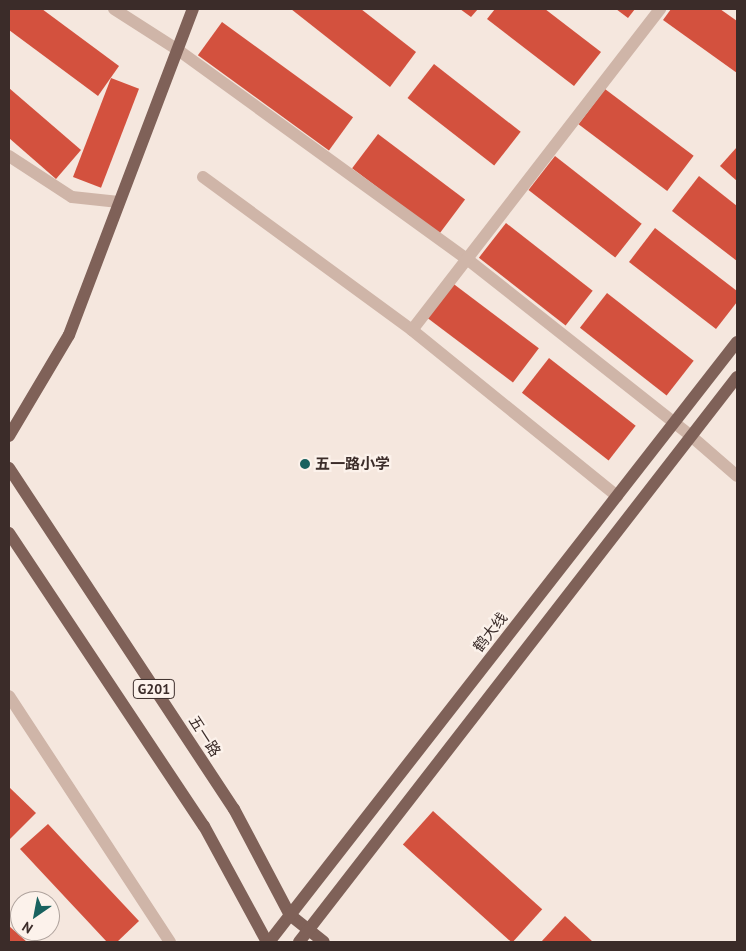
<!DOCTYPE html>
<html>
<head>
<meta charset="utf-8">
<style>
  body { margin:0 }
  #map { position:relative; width:746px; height:951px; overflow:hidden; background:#f5e7de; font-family:"PT Sans","Noto Sans SC",sans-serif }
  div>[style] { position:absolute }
  .building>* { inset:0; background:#d3513e; transform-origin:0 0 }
  .minor>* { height:12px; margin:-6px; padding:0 6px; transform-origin:6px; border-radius:6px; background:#cfb5a8 }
  .major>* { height:12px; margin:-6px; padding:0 6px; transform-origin:6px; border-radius:6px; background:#7f6158 }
  .dots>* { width:14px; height:14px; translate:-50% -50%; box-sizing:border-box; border:2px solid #fcf2eb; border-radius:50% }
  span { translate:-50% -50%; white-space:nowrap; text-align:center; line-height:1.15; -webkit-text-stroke:4.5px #fcf2eb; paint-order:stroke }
  .shield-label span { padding:1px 4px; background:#fcf2eb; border:1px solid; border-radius:4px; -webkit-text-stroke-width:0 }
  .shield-label { font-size:14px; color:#3b2c29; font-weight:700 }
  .poi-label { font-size:15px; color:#3b2c29; font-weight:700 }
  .left { translate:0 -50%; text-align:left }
  .street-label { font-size:15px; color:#3b2c29 }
  .frame { position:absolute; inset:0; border:10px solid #3b2c29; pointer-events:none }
  .north { position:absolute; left:10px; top:891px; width:50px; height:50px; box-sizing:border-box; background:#fcf2eb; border:1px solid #afa39d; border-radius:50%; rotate:213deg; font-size:14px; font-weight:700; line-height:20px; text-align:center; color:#3b2c29 }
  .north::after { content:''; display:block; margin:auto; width:18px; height:22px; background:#19625f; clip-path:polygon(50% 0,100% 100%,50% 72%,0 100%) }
</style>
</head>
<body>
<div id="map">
  <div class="building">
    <i style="clip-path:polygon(9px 9px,42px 9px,119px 66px,98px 96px,9px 30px)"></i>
    <i style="clip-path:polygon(291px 9px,361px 9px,416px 52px,390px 87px)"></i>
    <i style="clip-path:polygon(460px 9px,478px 9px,471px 17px)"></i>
    <i style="clip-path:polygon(495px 9px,545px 9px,601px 52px,574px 86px,487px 19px)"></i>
    <i style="clip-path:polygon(616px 9px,635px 9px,628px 18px)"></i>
    <i style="clip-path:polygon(671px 9px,720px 9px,737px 21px,737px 73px,663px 20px)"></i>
    <i style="left:222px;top:22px;width:162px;height:41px;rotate:36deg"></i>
    <i style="left:434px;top:64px;width:110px;height:43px;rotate:38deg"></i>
    <i style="left:111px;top:78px;width:30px;height:106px;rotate:21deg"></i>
    <i style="clip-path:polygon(9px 88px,81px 150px,56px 179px,9px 138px)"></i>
    <i style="left:605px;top:89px;width:111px;height:44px;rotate:37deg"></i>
    <i style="left:378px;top:134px;width:109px;height:43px;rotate:37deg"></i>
    <i style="clip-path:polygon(737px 147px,737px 181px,720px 166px)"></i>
    <i style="left:555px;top:156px;width:110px;height:43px;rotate:38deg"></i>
    <i style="clip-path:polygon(699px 176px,737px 206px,737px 261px,672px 211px)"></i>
    <i style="left:506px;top:223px;width:110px;height:44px;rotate:38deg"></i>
    <i style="clip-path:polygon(655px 228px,737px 291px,737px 302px,716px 329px,629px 262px)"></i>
    <i style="left:451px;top:282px;width:110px;height:43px;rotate:37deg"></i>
    <i style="left:607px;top:293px;width:110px;height:44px;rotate:38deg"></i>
    <i style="left:549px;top:358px;width:110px;height:44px;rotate:38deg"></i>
    <i style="clip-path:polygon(9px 787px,36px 813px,9px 840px)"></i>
    <i style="left:433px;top:811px;width:147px;height:45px;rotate:42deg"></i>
    <i style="clip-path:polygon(48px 824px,139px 921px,117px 942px,107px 942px,20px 849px)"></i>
    <i style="clip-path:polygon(565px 916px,593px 942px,541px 942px)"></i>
    <i style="clip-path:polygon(9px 926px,27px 942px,9px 942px)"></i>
  </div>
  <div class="minor">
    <i style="left:114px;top:9px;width:76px;rotate:32.6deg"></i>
    <i style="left:178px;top:50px;width:357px;rotate:35.9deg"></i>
    <i style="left:467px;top:259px;width:285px;rotate:38.3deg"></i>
    <i style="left:691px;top:436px;width:61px;rotate:41deg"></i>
    <i style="left:9px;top:156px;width:75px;rotate:33.1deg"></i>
    <i style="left:72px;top:197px;width:47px;rotate:6.1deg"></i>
    <i style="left:203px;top:177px;width:259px;rotate:36.2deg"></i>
    <i style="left:412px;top:330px;width:264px;rotate:39deg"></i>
    <i style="left:412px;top:330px;width:406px;rotate:-52.3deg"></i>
    <i style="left:9px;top:696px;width:294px;rotate:56.8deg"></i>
  </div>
  <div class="major">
    <i style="left:9px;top:436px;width:117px;rotate:-59.3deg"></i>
    <i style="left:69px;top:335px;width:349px;rotate:-69.2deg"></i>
    <i style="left:9px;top:468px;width:409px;rotate:56.6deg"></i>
    <i style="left:234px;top:809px;width:120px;rotate:62.2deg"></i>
    <i style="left:290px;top:915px;width:43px;rotate:38.5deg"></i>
    <i style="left:9px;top:533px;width:352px;rotate:56.4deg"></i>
    <i style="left:204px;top:826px;width:132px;rotate:61.5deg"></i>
    <i style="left:269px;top:942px;width:761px;rotate:-52.05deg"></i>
    <i style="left:299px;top:942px;width:715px;rotate:-52.22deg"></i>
  </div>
  <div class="dots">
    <i style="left:305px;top:464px;background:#19625f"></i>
  </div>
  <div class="shield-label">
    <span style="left:154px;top:689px">G201</span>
  </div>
  <div class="poi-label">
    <span class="left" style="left:315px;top:464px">五一路小学</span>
  </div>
  <div class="street-label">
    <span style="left:490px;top:632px;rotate:-52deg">鹤大线</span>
    <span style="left:205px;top:736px;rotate:57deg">五一路</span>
  </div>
  <div class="frame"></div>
  <div class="north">N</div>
</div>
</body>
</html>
